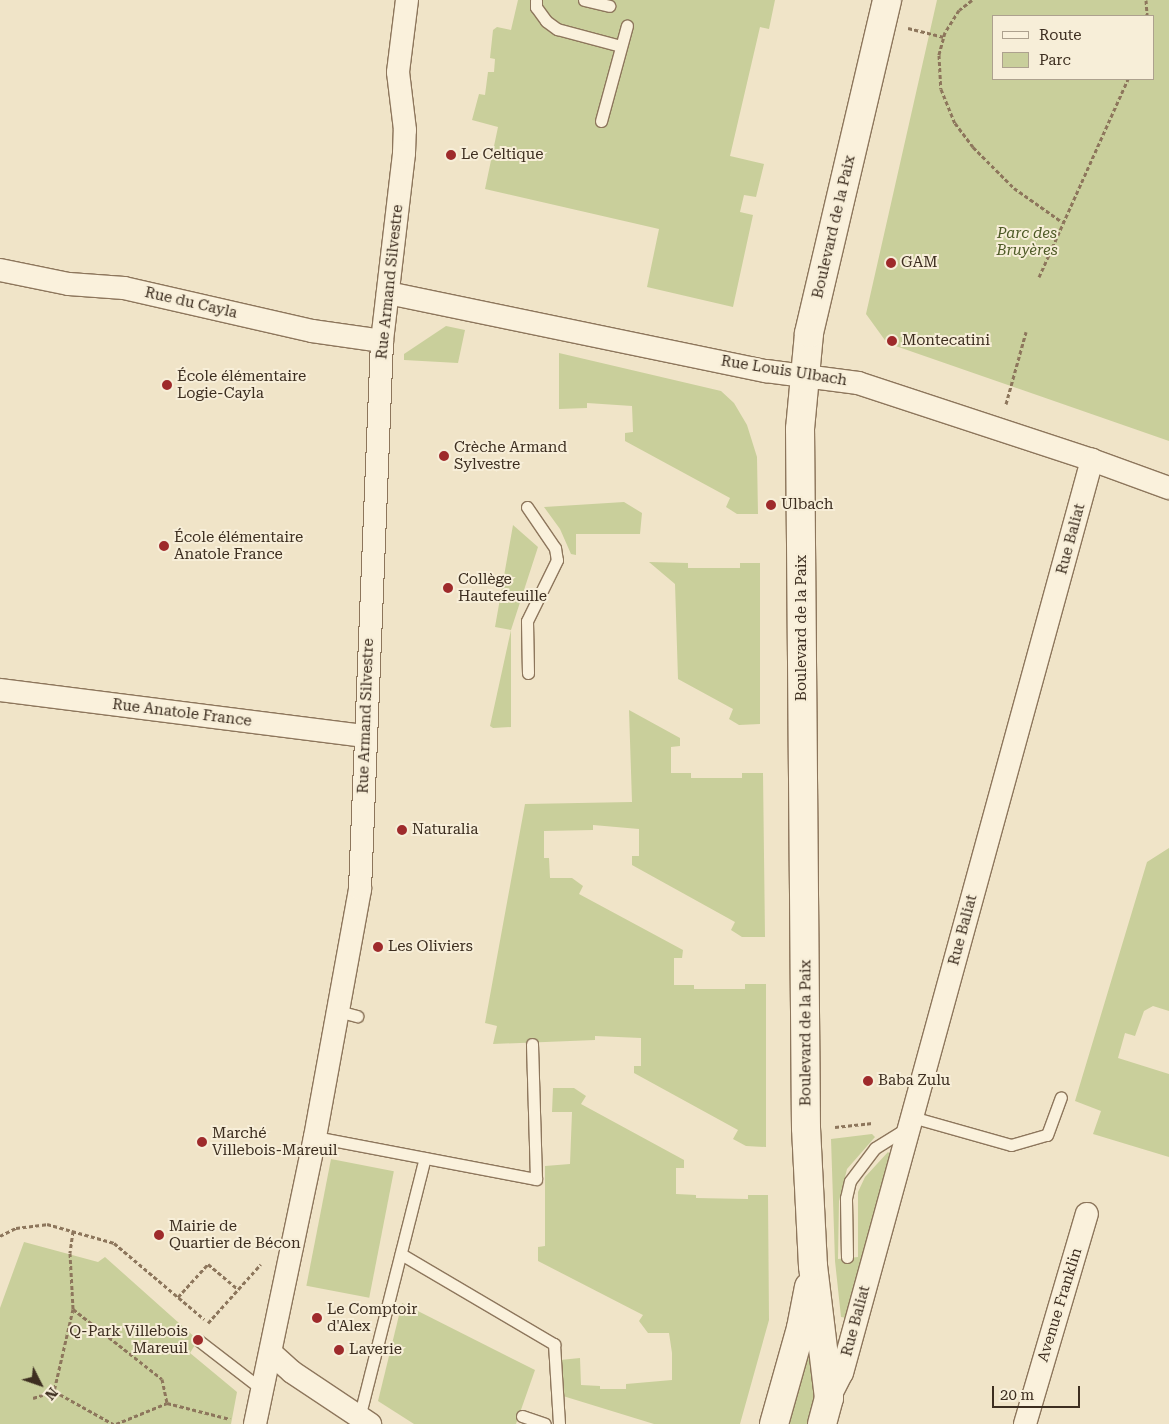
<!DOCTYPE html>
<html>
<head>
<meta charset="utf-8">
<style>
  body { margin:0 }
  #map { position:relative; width:1169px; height:1424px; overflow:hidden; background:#f0e4c8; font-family:"Roboto Serif",serif }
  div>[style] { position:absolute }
  .green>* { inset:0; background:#c9cf9b; transform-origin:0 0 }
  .path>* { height:3px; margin-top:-1.5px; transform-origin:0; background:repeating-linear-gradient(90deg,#8d765c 0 4px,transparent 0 6.5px) }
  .roads { filter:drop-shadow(1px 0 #8d765c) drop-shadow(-1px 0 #8d765c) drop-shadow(0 1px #8d765c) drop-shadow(0 -1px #8d765c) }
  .lane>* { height:11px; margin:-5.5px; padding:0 5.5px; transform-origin:5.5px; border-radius:5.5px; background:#faf1dc }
  .street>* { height:22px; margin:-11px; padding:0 11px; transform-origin:11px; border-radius:11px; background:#faf1dc }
  .secondary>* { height:28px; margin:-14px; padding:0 14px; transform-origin:14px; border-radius:14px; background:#faf1dc }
  .dots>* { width:14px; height:14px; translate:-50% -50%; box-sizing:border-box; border:2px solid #f7eed8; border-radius:50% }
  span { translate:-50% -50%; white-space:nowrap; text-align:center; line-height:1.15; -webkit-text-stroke:4px #f7eed8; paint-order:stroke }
  .poi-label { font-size:15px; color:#3d2e20 }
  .left { translate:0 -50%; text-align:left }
  .right { translate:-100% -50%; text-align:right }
  .street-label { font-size:15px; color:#3d2e20 }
  .park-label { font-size:15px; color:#4d5a26; font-style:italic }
  .legend { position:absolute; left:992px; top:15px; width:162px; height:65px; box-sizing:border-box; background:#f7eed8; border:1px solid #ada18e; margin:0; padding:6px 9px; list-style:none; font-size:15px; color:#3d2e20 }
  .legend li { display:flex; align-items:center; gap:10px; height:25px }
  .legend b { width:25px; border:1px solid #ada18e }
  .north { position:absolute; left:15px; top:1359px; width:50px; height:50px; -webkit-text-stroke:4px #f7eed8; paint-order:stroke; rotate:131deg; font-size:14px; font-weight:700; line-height:20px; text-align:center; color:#3d2e20 }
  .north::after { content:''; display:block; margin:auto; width:18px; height:22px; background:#3d2e20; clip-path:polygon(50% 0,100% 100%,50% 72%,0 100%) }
  .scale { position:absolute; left:992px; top:1386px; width:88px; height:22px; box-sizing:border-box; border:2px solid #3d2e20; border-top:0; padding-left:6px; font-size:15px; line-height:18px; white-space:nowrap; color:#3d2e20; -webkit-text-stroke:4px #f7eed8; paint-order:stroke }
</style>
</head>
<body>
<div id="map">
  <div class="green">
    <i style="clip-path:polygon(518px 0,775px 0,769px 29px,760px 27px,730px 156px,764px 164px,756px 197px,744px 195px,740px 212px,753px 215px,733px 307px,647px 287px,659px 229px,485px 189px,498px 127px,472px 120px,479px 94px,485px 95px,488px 72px,494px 72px,495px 59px,490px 58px,493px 30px,497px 27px,511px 30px)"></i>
    <i style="clip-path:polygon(evenodd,937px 0,1169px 0,1169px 441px,887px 343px,866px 314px,937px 0,993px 16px,1153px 16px,1153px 79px,993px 79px,993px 16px)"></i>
    <i style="clip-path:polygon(446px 326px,465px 330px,458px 363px,404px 360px,404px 354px)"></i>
    <i style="clip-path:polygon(559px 353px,721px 391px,734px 403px,747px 425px,757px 457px,758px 514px,737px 514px,726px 507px,730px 498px,625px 441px,625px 433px,633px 432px,632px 406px,587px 403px,587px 408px,559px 409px)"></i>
    <i style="clip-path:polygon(624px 502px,642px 513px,640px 534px,576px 534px,576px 555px,571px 554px,560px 529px,544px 507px)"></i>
    <i style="clip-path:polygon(513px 525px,538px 547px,511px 630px,511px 727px,493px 728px,490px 726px,511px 630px,495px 627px)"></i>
    <i style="clip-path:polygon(649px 562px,688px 563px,688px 568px,740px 568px,740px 563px,760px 563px,760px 724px,739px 725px,729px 719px,733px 709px,678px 679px,675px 584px)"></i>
    <i style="clip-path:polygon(629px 710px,680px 738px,680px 746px,671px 747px,671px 773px,691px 773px,691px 778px,742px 778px,742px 773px,763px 773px,765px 937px,742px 937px,731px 930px,735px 922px,632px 865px,632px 856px,639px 856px,639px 829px,593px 825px,593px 830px,544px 831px,544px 858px,549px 858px,550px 878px,572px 878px,583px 886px,579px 894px,683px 950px,682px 958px,674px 958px,674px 985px,694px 985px,694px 989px,745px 989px,745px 984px,766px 984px,766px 1147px,746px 1146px,733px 1139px,738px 1130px,634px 1073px,634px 1066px,641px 1066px,641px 1038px,595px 1036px,595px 1040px,493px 1044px,497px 1026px,485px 1023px,525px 804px,632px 802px)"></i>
    <i style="clip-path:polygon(1169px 848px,1169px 1011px,1153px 1006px,1144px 1011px,1135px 1036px,1125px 1033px,1118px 1058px,1169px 1074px,1169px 1157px,1093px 1134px,1101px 1111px,1075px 1101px,1147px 862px)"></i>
    <i style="clip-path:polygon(553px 1088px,574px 1088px,586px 1096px,581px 1104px,684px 1160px,684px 1168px,676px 1168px,676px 1194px,696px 1195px,696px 1198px,748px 1199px,748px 1195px,768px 1195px,769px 1320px,740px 1424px,654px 1424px,563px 1396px,560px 1360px,580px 1358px,581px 1385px,600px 1386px,600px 1389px,626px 1389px,626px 1384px,672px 1380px,672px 1353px,669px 1333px,648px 1333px,639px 1321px,643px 1315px,538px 1261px,538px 1247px,545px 1246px,545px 1166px,570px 1164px,572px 1112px,552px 1112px)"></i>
    <i style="clip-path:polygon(872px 1134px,875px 1137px,847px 1169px,839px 1201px,838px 1259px,858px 1257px,858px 1192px,865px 1177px,888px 1152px,892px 1156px,848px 1318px,841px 1317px,835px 1261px,831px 1139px)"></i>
    <i style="left:331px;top:1159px;width:64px;height:129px;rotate:11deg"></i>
    <i style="clip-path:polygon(24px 1242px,98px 1262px,105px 1257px,198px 1340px,190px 1353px,237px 1392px,231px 1424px,0 1424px,0 1308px)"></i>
    <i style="clip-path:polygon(402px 1303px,535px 1370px,516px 1424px,414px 1424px,378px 1401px)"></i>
    <i style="clip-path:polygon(810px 1349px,816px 1395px,809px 1424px,788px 1424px)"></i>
  </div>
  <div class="path">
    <i style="left:972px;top:0;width:16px;rotate:142deg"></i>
    <i style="left:959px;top:10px;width:26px;rotate:122deg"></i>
    <i style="left:945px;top:32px;width:24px;rotate:105deg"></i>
    <i style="left:939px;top:55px;width:34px;rotate:87deg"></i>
    <i style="left:941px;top:89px;width:37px;rotate:68deg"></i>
    <i style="left:955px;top:123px;width:30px;rotate:53deg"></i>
    <i style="left:973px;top:147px;width:58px;rotate:45deg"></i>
    <i style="left:1014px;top:188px;width:59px;rotate:35.3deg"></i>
    <i style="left:1146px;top:0;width:16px;rotate:86deg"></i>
    <i style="left:908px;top:28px;width:37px;rotate:14deg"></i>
    <i style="left:1039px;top:277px;width:217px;rotate:-65.8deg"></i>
    <i style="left:1006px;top:404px;width:75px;rotate:-74.5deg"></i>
    <i style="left:835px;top:1127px;width:38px;rotate:-6deg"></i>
    <i style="left:73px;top:1231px;width:22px;rotate:98deg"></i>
    <i style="left:70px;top:1253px;width:56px;rotate:86.9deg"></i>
    <i style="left:73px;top:1309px;width:113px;rotate:38.2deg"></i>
    <i style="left:162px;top:1379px;width:25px;rotate:78deg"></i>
    <i style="left:167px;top:1403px;width:65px;rotate:14.3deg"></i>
    <i style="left:0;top:1236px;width:18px;rotate:-27deg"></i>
    <i style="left:16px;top:1228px;width:31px;rotate:-7deg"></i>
    <i style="left:47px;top:1224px;width:70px;rotate:15.8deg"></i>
    <i style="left:114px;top:1243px;width:118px;rotate:40.2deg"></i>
    <i style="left:178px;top:1297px;width:45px;rotate:-47.7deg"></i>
    <i style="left:208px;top:1264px;width:39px;rotate:40deg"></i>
    <i style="left:73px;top:1309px;width:84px;rotate:103deg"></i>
    <i style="left:54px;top:1391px;width:68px;rotate:29.2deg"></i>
    <i style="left:208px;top:1323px;width:79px;rotate:-48.1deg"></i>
    <i style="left:33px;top:1398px;width:22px;rotate:-18deg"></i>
    <i style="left:116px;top:1424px;width:55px;rotate:-22.4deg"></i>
  </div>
  <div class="roads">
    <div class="lane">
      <i style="left:536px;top:0;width:7px;rotate:90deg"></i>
      <i style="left:536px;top:7px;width:17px;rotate:54deg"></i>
      <i style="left:546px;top:21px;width:14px;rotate:36deg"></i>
      <i style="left:557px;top:29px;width:66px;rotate:14.9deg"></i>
      <i style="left:584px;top:0;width:26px;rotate:13deg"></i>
      <i style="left:601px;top:121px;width:99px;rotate:-74.8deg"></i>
      <i style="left:527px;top:507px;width:50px;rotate:55.7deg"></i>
      <i style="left:555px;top:548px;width:12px;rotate:81deg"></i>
      <i style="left:557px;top:560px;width:68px;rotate:116.2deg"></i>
      <i style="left:527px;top:621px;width:52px;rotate:88.9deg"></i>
      <i style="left:338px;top:1011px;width:20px;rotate:15deg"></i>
      <i style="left:912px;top:1117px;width:103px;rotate:15.8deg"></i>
      <i style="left:1011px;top:1145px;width:37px;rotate:-16deg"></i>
      <i style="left:1047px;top:1135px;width:40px;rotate:-69.8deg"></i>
      <i style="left:315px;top:1137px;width:225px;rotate:10.8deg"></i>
      <i style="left:536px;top:1179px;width:135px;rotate:-91.7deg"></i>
      <i style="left:401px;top:1254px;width:178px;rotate:30.5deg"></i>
      <i style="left:554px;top:1344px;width:80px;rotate:86.4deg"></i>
      <i style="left:847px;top:1257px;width:59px;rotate:-91deg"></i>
      <i style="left:846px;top:1198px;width:17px;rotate:-77deg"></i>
      <i style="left:850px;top:1181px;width:41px;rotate:-52.9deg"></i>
      <i style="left:875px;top:1148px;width:38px;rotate:-32deg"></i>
      <i style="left:198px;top:1340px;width:82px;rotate:37.6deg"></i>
      <i style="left:522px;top:1416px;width:24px;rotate:19deg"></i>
      <i style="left:359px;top:1418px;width:268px;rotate:-75.8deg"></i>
    </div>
    <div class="street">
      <i style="left:0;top:270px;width:70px;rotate:11.5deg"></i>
      <i style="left:69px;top:284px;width:55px;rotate:4.2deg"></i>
      <i style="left:124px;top:288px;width:193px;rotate:12.9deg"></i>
      <i style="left:312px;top:331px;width:71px;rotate:8.1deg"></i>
      <i style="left:388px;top:293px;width:386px;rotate:11.7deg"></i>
      <i style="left:766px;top:371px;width:93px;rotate:7.4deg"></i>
      <i style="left:858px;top:383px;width:246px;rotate:18.2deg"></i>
      <i style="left:1092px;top:460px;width:82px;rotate:20deg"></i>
      <i style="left:0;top:690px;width:367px;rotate:7.2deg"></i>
      <i style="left:271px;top:1353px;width:28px;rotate:42deg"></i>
      <i style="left:292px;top:1372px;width:94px;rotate:33.7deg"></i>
      <i style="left:829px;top:1398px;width:28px;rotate:-63deg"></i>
      <i style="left:842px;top:1373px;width:947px;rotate:-74.69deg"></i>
      <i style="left:255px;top:1424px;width:293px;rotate:-78.2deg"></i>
      <i style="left:315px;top:1137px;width:252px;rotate:-79.7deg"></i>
      <i style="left:360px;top:889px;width:548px;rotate:-87.7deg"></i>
      <i style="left:382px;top:341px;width:189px;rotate:-83.3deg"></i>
      <i style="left:404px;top:153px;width:23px;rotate:-88deg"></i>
      <i style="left:405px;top:130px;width:58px;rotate:-96.9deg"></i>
      <i style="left:398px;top:72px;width:73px;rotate:-82.9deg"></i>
      <i style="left:1025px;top:1424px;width:219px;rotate:-73.6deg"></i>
    </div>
    <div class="secondary">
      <i style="left:774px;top:1424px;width:100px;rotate:-74.3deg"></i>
      <i style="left:801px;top:1328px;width:42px;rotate:-79deg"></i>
      <i style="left:822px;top:1424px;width:27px;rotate:-75deg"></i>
      <i style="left:829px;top:1398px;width:133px;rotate:-96.9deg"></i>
      <i style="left:813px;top:1266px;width:138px;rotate:-92.9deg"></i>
      <i style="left:806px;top:1128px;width:699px;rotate:-90.49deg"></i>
      <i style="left:800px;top:429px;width:96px;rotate:-84.6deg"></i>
      <i style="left:809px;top:333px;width:342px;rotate:-76.8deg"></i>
    </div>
  </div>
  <div class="dots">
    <i style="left:451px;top:155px;background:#9e2a2b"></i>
    <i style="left:891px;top:263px;background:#9e2a2b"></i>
    <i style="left:892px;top:341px;background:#9e2a2b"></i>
    <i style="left:167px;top:385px;background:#9e2a2b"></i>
    <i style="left:444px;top:456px;background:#9e2a2b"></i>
    <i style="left:771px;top:505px;background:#9e2a2b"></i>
    <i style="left:164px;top:546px;background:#9e2a2b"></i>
    <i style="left:448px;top:588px;background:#9e2a2b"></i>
    <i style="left:402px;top:830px;background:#9e2a2b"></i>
    <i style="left:378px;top:947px;background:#9e2a2b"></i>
    <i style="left:868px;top:1081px;background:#9e2a2b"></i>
    <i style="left:202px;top:1142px;background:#9e2a2b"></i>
    <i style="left:159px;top:1235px;background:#9e2a2b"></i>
    <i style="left:317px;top:1318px;background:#9e2a2b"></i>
    <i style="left:198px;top:1340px;background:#9e2a2b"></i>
    <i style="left:339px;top:1350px;background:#9e2a2b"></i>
  </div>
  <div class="poi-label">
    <span class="left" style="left:461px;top:155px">Le Celtique</span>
    <span class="left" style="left:901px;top:263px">GAM</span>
    <span class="left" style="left:902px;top:341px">Montecatini</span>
    <span class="left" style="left:177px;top:385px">École élémentaire<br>Logie-Cayla</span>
    <span class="left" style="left:454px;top:456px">Crèche Armand<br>Sylvestre</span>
    <span class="left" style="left:781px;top:505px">Ulbach</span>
    <span class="left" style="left:174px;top:546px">École élémentaire<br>Anatole France</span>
    <span class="left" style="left:458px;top:588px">Collège<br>Hautefeuille</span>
    <span class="left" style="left:412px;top:830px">Naturalia</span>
    <span class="left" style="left:388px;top:947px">Les Oliviers</span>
    <span class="left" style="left:878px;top:1081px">Baba Zulu</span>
    <span class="left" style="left:212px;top:1142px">Marché<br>Villebois-Mareuil</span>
    <span class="left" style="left:169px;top:1235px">Mairie de<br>Quartier de Bécon</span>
    <span class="left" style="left:327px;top:1318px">Le Comptoir<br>d'Alex</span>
    <span class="right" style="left:188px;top:1340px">Q-Park Villebois<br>Mareuil</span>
    <span class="left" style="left:349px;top:1350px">Laverie</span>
  </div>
  <div class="street-label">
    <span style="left:834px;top:227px;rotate:-77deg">Boulevard de la Paix</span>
    <span style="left:390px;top:282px;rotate:-84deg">Rue Armand Silvestre</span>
    <span style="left:191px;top:303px;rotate:13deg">Rue du Cayla</span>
    <span style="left:784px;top:371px;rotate:9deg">Rue Louis Ulbach</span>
    <span style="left:1071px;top:539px;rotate:-75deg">Rue Baliat</span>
    <span style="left:802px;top:628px;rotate:-90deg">Boulevard de la Paix</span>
    <span style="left:182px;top:713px;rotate:7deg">Rue Anatole France</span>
    <span style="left:366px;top:716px;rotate:-88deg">Rue Armand Silvestre</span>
    <span style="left:963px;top:930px;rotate:-75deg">Rue Baliat</span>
    <span style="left:806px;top:1033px;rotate:-90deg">Boulevard de la Paix</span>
    <span style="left:1060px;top:1305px;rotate:-73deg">Avenue Franklin</span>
    <span style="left:856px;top:1321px;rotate:-75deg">Rue Baliat</span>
  </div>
  <div class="park-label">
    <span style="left:1027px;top:242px">Parc des<br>Bruyères</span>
  </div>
  <ul class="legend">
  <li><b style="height:6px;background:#faf1dc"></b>Route</li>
  <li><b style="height:14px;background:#c9cf9b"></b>Parc</li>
  </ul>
  <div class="north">N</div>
  <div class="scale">20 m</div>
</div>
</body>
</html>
